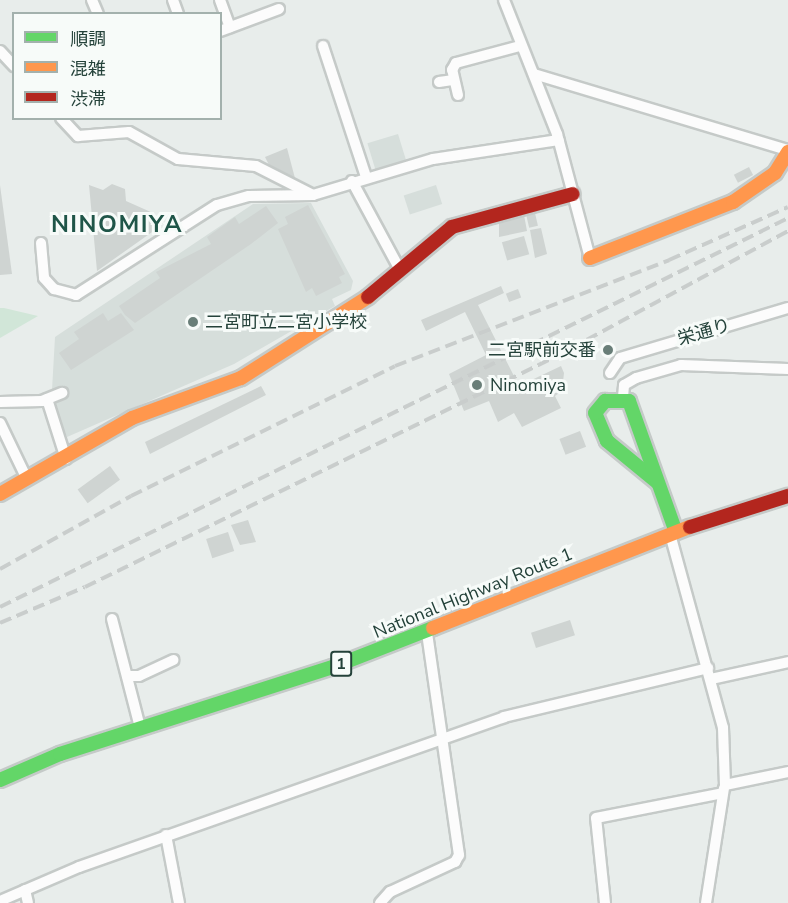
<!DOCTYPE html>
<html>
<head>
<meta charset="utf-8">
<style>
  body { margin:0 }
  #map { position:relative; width:788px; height:903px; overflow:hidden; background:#e8edeb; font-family:"Nunito Sans","Noto Sans JP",sans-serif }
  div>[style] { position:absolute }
  .built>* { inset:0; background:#d6dedb; transform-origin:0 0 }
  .green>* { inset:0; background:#d1e6d8 }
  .building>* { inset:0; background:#cfd4d2; transform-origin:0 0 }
  .roads { filter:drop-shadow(2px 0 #c5cac8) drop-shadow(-2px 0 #c5cac8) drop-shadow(0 2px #c5cac8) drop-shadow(0 -2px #c5cac8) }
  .street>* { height:10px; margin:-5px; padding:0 5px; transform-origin:5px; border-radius:5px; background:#fcfcfc }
  .fast>* { height:14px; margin:-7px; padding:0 7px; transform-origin:7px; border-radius:7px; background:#63d668 }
  .slow>* { height:14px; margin:-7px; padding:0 7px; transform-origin:7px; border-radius:7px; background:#ff974d }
  .jam>* { height:14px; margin:-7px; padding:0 7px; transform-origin:7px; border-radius:7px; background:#b3261e }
  .rail>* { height:4px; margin-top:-2px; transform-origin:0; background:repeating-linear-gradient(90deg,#c9cdcc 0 12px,transparent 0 18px) }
  .dots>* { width:16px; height:16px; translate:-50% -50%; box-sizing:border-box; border:3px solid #f7fbf9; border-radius:50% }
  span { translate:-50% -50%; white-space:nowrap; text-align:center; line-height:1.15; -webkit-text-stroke:6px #f7fbf9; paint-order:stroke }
  .shield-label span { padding:2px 4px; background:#f7fbf9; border:2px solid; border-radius:4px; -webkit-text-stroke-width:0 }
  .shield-label { font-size:16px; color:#24423a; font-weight:700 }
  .poi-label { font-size:18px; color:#24423a }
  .left { translate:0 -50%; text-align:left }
  .right { translate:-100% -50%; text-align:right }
  .street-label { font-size:18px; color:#24423a }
  .district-label { font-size:24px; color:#1f5548; font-weight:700; letter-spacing:1.5px }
  .legend { position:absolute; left:12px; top:12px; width:210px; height:108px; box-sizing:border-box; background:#f7fbf9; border:2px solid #a3b1ad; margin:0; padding:8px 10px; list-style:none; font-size:18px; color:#24423a }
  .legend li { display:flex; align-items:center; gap:12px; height:30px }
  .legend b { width:30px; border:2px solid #a3b1ad }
</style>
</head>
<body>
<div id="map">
  <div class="built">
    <i style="left:398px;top:134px;width:27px;height:32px;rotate:73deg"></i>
    <i style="left:436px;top:185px;width:20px;height:34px;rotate:72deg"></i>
    <i style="clip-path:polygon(311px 203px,353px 281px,351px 290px,332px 299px,335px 306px,234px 364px,67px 437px,54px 404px,64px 399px,60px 388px,52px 390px,55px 337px,253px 204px)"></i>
  </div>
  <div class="green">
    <i style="clip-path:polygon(0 308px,4px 308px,38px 316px,0 338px)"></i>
  </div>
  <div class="building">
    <i style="clip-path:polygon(287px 148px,296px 182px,270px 167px,265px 157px)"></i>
    <i style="left:749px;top:167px;width:9px;height:17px;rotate:63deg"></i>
    <i style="clip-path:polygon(112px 184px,125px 189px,126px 201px,153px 213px,155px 230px,97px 271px,89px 185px,103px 190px)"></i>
    <i style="clip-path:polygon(0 185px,12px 274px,0 275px)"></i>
    <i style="clip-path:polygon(308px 205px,345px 274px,339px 277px,342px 283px,316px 296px,312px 288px,306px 292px,278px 229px,288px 224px,285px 217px)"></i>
    <i style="clip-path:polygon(266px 206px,278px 223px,251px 244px,135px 323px,125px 315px,119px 306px,160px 278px,156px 272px,211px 244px,207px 237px,235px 217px,239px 224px)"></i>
    <i style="left:535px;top:213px;width:13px;height:9px;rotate:77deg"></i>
    <i style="clip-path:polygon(524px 215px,527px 231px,499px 237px,499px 222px)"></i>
    <i style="clip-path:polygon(541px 228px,547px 254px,535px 258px,530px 230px)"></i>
    <i style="left:524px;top:236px;width:19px;height:23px;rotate:74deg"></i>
    <i style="clip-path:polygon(501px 286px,504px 293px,478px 305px,519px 386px,561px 366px,564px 373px,562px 391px,555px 396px,561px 408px,522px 427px,514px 413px,498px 422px,489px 401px,464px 411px,449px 374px,486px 355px,465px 312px,426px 331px,421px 320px)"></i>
    <i style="left:518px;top:289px;width:9px;height:13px;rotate:69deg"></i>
    <i style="clip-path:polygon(103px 313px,108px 321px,121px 313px,134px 330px,71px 370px,59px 353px,79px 339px,74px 332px)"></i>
    <i style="clip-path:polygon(612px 345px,614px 352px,604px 354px,602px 348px)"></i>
    <i style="clip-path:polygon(261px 386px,266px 395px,150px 454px,145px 442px)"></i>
    <i style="left:580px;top:431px;width:17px;height:22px;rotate:69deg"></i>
    <i style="left:110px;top:466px;width:17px;height:40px;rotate:54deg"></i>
    <i style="clip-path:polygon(248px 520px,256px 542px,240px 545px,231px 525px)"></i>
    <i style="left:228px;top:532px;width:20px;height:23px;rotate:72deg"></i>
    <i style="left:570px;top:620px;width:16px;height:41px;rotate:72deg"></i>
  </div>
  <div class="roads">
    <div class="street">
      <i style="left:92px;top:0;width:15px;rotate:67deg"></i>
      <i style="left:173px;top:0;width:15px;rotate:70deg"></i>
      <i style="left:220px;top:0;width:29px;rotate:70deg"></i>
      <i style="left:504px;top:0;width:144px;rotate:68.4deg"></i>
      <i style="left:557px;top:134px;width:128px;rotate:75.1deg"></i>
      <i style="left:220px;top:31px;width:63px;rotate:-20.4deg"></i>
      <i style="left:323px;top:46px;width:138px;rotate:71.8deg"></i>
      <i style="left:0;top:51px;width:21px;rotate:47deg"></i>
      <i style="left:534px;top:74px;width:265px;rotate:16.7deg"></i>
      <i style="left:439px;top:82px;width:15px;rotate:-8deg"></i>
      <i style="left:458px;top:95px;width:26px;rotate:-103deg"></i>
      <i style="left:452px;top:70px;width:8px;rotate:-60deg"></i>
      <i style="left:456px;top:63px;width:66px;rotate:-14.9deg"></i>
      <i style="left:61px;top:118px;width:25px;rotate:47deg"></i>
      <i style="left:78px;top:136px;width:51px;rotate:-4.5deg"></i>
      <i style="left:129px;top:132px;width:56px;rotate:28.9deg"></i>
      <i style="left:178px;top:159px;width:78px;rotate:5.1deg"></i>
      <i style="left:256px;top:166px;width:64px;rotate:27deg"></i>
      <i style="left:352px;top:181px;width:99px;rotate:61.6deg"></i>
      <i style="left:41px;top:243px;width:35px;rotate:85deg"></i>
      <i style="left:44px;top:278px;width:15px;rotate:48deg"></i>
      <i style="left:54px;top:289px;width:23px;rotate:15deg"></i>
      <i style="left:76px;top:295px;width:167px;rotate:-32.6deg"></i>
      <i style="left:217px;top:205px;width:33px;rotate:-16deg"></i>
      <i style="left:249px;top:196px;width:64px;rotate:-0.9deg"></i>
      <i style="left:313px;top:195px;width:125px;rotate:-16.7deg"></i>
      <i style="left:433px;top:159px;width:127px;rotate:-8.6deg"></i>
      <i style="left:610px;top:373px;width:18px;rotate:-56deg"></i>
      <i style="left:620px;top:358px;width:175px;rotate:-16.6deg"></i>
      <i style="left:623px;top:397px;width:12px;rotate:-85deg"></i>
      <i style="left:624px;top:385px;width:14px;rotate:-30deg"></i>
      <i style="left:636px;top:378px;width:47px;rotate:-16.1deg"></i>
      <i style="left:681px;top:365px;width:107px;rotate:2.1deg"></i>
      <i style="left:47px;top:399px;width:63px;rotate:72.4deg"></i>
      <i style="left:0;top:402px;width:42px;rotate:-1.4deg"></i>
      <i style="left:42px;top:401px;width:22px;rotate:-22deg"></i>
      <i style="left:0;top:423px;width:62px;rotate:64.3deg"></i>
      <i style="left:670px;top:534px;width:201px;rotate:74.7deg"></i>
      <i style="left:723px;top:728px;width:57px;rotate:88deg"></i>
      <i style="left:725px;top:785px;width:64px;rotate:-11.7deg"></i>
      <i style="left:112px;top:619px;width:112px;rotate:75.5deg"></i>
      <i style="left:127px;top:676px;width:12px"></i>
      <i style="left:139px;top:676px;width:38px;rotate:-25deg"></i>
      <i style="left:711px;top:679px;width:79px;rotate:-12.4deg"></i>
      <i style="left:166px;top:835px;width:69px;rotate:79.2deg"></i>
      <i style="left:25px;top:890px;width:13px;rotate:77deg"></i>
      <i style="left:0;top:901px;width:86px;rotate:-23.3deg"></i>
      <i style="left:79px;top:867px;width:451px;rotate:-19.4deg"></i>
      <i style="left:504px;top:717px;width:210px;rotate:-13.5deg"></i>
      <i style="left:380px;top:903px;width:15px;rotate:-48deg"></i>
      <i style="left:390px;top:892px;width:72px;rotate:-24.8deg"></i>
      <i style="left:455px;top:862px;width:8px;rotate:-60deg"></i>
      <i style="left:459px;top:855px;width:224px;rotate:-98.2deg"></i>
      <i style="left:605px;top:903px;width:85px;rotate:-96deg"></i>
      <i style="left:596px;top:818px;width:129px;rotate:-11.1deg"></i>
      <i style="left:706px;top:903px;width:116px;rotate:-81.1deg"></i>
    </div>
    <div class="fast">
      <i style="left:657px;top:482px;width:65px;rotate:-140.6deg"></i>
      <i style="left:607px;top:441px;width:30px;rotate:-113deg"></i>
      <i style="left:595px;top:413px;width:16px;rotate:-50deg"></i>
      <i style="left:605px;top:401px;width:24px"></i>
      <i style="left:629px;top:401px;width:139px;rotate:70.3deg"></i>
      <i style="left:0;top:780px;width:65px;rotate:-23.4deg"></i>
      <i style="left:60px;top:754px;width:287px;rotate:-17.7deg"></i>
      <i style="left:333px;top:667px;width:107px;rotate:-21.3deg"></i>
    </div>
    <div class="slow">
      <i style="left:590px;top:258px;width:154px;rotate:-21.4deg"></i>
      <i style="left:733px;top:202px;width:51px;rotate:-34.6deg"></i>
      <i style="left:775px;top:173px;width:25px;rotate:-58deg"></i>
      <i style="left:0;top:494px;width:152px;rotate:-29.9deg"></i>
      <i style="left:132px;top:418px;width:116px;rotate:-20.2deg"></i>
      <i style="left:241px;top:378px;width:151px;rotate:-32.5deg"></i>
      <i style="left:433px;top:628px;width:276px;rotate:-21.5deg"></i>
    </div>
    <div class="jam">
      <i style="left:368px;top:297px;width:109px;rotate:-39.8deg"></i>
      <i style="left:452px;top:227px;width:125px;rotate:-15.3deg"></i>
      <i style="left:690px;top:527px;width:103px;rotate:-17.6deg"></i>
    </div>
  </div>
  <div class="rail">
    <i style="left:0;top:569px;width:150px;rotate:-29.1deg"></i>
    <i style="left:131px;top:496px;width:294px;rotate:-26.2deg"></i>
    <i style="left:395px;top:366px;width:294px;rotate:-21.1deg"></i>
    <i style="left:669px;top:260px;width:130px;rotate:-24deg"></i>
    <i style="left:0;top:607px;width:879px;rotate:-26.27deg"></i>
    <i style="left:0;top:623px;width:92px;rotate:-23deg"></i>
    <i style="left:85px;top:587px;width:523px;rotate:-26.08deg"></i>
    <i style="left:555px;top:357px;width:265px;rotate:-28.4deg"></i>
  </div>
  <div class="dots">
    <i style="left:193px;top:322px;background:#697e78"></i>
    <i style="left:608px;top:350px;background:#697e78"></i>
    <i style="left:477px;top:385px;background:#697e78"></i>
  </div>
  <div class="shield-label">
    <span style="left:341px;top:664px">1</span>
  </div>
  <div class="poi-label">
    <span class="left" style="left:205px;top:322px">二宮町立二宮小学校</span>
    <span class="right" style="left:596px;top:350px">二宮駅前交番</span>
    <span class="left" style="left:490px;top:385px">Ninomiya</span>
  </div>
  <div class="street-label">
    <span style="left:704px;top:332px;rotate:-16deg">栄通り</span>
    <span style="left:473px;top:593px;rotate:-22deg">National Highway Route 1</span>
  </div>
  <div class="district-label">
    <span style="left:117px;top:225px">NINOMIYA</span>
  </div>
  <ul class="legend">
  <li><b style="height:8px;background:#63d668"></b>順調</li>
  <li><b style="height:8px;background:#ff974d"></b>混雑</li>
  <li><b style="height:8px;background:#b3261e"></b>渋滞</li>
  </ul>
</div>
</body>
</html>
